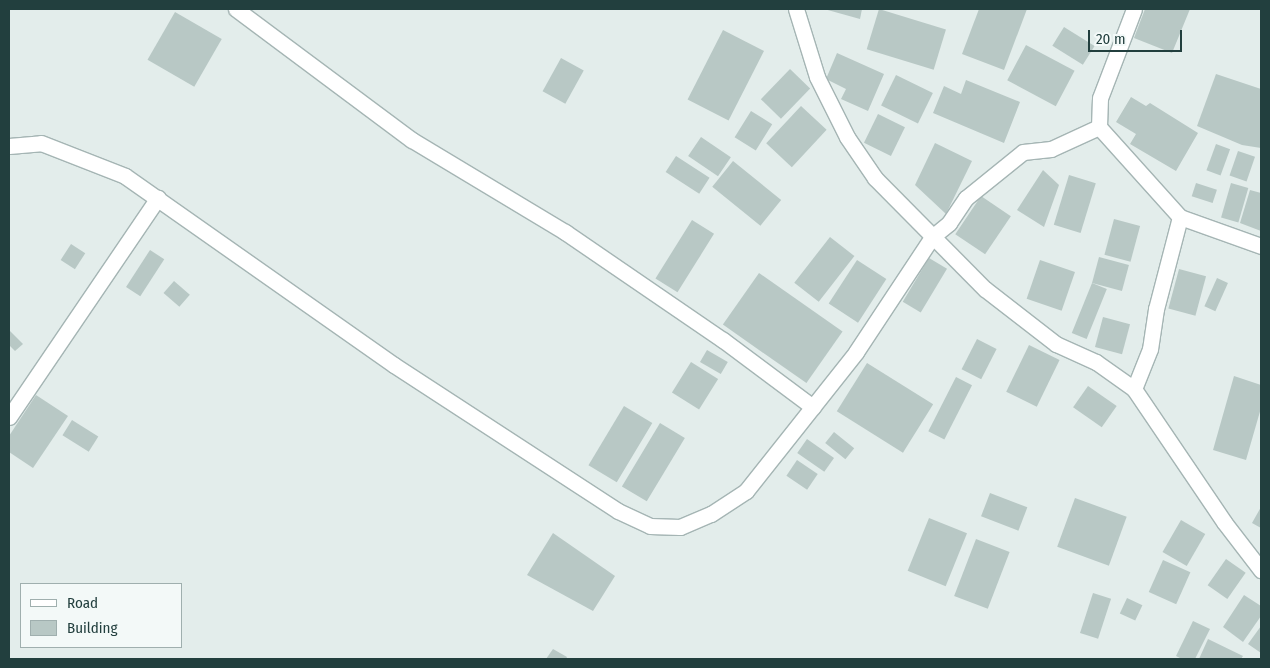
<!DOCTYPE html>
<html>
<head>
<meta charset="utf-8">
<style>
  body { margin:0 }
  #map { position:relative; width:1270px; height:668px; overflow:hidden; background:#e3edeb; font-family:"Fira Sans Condensed",sans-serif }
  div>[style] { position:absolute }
  .building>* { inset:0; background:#b8c8c5; transform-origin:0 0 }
  .roads { filter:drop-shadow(1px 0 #a5b5b4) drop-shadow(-1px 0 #a5b5b4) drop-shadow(0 1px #a5b5b4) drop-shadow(0 -1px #a5b5b4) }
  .minor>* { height:15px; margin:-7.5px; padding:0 7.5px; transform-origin:7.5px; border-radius:7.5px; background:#fff }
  span { translate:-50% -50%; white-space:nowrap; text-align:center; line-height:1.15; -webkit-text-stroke:4px #f3f9f8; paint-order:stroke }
  .frame { position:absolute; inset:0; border:10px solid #223f3e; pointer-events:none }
  .legend { position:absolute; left:20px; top:583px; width:162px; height:65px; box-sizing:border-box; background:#f3f9f8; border:1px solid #9fafae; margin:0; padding:6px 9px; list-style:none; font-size:15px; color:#223f3e }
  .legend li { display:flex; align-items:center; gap:10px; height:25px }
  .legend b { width:25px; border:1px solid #9fafae }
  .scale { position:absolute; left:1088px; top:30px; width:94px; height:22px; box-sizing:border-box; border:2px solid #223f3e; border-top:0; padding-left:6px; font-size:15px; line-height:18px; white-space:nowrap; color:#223f3e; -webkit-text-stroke:4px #f3f9f8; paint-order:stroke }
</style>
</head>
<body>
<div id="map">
  <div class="building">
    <i style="clip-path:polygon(824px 9px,862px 9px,860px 19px)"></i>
    <i style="left:879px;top:9px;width:70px;height:42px;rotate:17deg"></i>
    <i style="clip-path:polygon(979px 9px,1027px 9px,1004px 70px,962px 54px)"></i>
    <i style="clip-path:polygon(1145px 9px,1190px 9px,1172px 53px,1134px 38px)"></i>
    <i style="left:175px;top:12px;width:54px;height:55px;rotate:30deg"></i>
    <i style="left:1064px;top:27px;width:36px;height:22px;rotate:32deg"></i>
    <i style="left:723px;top:30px;width:46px;height:78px;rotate:27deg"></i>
    <i style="left:1026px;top:45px;width:55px;height:40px;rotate:28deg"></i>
    <i style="clip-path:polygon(837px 53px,884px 74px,868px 111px,841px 99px,846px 89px,826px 79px)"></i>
    <i style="left:561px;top:58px;width:26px;height:38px;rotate:29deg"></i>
    <i style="left:790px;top:69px;width:28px;height:42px;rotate:44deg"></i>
    <i style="clip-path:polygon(1216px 74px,1261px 89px,1261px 148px,1242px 145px,1197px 126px)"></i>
    <i style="left:896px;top:75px;width:41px;height:34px;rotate:26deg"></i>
    <i style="clip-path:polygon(966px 80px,1020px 102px,1004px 143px,933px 113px,944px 86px,961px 94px)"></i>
    <i style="clip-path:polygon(1131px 97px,1146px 106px,1150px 103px,1198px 133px,1176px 171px,1130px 144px,1136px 134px,1116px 122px)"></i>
    <i style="left:801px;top:106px;width:35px;height:51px;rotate:43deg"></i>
    <i style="left:751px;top:111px;width:25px;height:31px;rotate:32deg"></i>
    <i style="left:878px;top:114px;width:30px;height:32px;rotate:26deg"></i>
    <i style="left:701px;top:137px;width:36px;height:23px;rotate:34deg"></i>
    <i style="clip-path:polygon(935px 143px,972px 161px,946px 214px,915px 185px)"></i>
    <i style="left:1216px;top:144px;width:15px;height:28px;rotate:20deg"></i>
    <i style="left:1238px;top:151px;width:18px;height:26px;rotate:19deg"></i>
    <i style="left:676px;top:156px;width:40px;height:19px;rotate:33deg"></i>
    <i style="left:733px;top:161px;width:62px;height:33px;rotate:39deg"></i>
    <i style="clip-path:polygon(1043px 170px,1059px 185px,1044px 227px,1017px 210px)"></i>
    <i style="left:1069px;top:175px;width:28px;height:52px;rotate:17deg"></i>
    <i style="left:1196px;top:183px;width:22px;height:14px;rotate:18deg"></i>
    <i style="left:1231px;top:183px;width:18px;height:36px;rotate:16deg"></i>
    <i style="clip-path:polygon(1250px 190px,1261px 193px,1261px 231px,1240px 223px)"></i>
    <i style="left:981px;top:196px;width:36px;height:46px;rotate:34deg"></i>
    <i style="left:1114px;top:219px;width:27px;height:37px;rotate:15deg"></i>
    <i style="left:692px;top:220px;width:26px;height:69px;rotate:32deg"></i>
    <i style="left:830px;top:237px;width:31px;height:58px;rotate:38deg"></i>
    <i style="left:71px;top:244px;width:17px;height:19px;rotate:33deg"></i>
    <i style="left:150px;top:250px;width:17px;height:44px;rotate:33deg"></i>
    <i style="left:1099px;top:257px;width:31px;height:27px;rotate:15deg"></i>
    <i style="left:929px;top:258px;width:21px;height:51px;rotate:31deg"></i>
    <i style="left:857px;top:260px;width:35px;height:52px;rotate:33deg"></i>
    <i style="left:1040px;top:260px;width:37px;height:41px;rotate:19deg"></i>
    <i style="left:1179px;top:269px;width:28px;height:41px;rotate:15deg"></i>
    <i style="left:759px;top:273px;width:102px;height:63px;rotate:35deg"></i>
    <i style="left:1217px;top:278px;width:12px;height:31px;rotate:24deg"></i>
    <i style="left:174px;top:281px;width:21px;height:16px;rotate:41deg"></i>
    <i style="left:1092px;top:283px;width:16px;height:54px;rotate:22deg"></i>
    <i style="left:1103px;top:317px;width:28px;height:31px;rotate:15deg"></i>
    <i style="clip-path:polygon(9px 330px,23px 344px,15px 351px,9px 345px)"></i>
    <i style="left:977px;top:339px;width:22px;height:34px;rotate:27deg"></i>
    <i style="left:1029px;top:345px;width:34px;height:52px;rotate:26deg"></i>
    <i style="left:707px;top:350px;width:24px;height:14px;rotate:30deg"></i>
    <i style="left:691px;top:362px;width:32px;height:36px;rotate:32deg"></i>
    <i style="left:867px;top:363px;width:78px;height:57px;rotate:32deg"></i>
    <i style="clip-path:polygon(1234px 376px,1261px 385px,1261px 408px,1246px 460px,1213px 450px)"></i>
    <i style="left:956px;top:377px;width:18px;height:61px;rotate:27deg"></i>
    <i style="left:1088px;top:386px;width:35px;height:26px;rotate:35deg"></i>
    <i style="clip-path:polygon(36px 395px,68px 416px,33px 468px,9px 452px,9px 436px)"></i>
    <i style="left:624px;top:406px;width:33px;height:69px;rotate:31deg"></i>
    <i style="left:72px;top:420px;width:31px;height:18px;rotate:32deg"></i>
    <i style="left:660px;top:423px;width:29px;height:74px;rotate:31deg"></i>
    <i style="left:834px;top:432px;width:26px;height:14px;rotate:39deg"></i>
    <i style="left:807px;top:439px;width:33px;height:17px;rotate:35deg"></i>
    <i style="left:797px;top:460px;width:25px;height:19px;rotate:34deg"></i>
    <i style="left:990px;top:493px;width:40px;height:25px;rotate:21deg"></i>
    <i style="left:1075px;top:498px;width:55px;height:52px;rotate:20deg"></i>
    <i style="clip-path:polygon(1261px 507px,1261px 528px,1252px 523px)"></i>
    <i style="left:929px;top:518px;width:41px;height:57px;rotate:22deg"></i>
    <i style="left:1181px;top:520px;width:28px;height:37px;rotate:30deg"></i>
    <i style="clip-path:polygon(553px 533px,615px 576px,593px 611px,527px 575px)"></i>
    <i style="left:976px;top:539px;width:36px;height:61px;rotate:21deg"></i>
    <i style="left:1226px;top:559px;width:24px;height:32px;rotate:35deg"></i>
    <i style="left:1163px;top:560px;width:30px;height:35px;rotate:24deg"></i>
    <i style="left:1093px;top:593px;width:19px;height:42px;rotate:18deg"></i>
    <i style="clip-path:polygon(1244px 595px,1261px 606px,1261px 616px,1243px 642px,1223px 627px)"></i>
    <i style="left:1127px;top:598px;width:17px;height:17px;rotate:25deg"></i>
    <i style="clip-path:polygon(1193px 621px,1210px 629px,1195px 659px,1182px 659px,1176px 656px)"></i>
    <i style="clip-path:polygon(1261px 626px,1261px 653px,1248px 644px)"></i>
    <i style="clip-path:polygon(1208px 639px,1243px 656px,1241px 659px,1199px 659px)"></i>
    <i style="clip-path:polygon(553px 649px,567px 657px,566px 659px,546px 659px)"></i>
  </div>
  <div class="roads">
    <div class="minor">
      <i style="left:236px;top:9px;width:219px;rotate:36.7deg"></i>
      <i style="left:412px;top:140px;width:179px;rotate:31deg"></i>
      <i style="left:565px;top:232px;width:191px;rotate:34.4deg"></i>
      <i style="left:723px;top:340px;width:112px;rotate:36.7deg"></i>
      <i style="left:796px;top:9px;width:71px;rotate:72.8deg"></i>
      <i style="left:817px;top:77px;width:67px;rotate:63.4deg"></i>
      <i style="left:847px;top:137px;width:50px;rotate:55.7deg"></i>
      <i style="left:875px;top:178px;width:156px;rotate:45.3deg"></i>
      <i style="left:985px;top:289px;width:90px;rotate:37.8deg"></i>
      <i style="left:1056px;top:344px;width:44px;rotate:24.2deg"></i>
      <i style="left:1096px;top:362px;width:47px;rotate:35.4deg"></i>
      <i style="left:1134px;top:389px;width:161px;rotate:55.9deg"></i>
      <i style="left:1224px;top:522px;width:61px;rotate:52.4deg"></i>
      <i style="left:1134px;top:9px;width:95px;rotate:110.9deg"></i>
      <i style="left:1100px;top:98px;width:29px;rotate:92deg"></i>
      <i style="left:1099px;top:127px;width:121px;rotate:48deg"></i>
      <i style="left:1180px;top:217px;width:95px;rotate:104.6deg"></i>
      <i style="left:1156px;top:309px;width:40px;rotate:98.5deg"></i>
      <i style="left:1150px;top:349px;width:43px;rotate:111.8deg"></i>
      <i style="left:9px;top:146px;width:32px;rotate:-5deg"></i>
      <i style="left:41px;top:143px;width:90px;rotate:21.4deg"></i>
      <i style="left:125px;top:176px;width:329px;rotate:35.1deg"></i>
      <i style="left:394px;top:365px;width:267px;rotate:33.1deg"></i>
      <i style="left:618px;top:511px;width:35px;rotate:25deg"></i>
      <i style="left:650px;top:526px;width:30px;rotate:2deg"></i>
      <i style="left:680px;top:527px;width:34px;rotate:-23deg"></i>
      <i style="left:711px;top:514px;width:42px;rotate:-33.3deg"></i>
      <i style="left:746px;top:491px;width:177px;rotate:-51.6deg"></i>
      <i style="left:856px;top:352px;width:138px;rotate:-56.5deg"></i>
      <i style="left:932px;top:237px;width:22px;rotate:-39deg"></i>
      <i style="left:949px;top:223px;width:30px;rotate:-56deg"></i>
      <i style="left:966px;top:198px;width:73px;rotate:-38.9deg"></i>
      <i style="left:1023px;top:152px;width:28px;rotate:-6deg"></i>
      <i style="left:1051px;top:149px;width:53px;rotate:-24.6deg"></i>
      <i style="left:1180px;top:217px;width:86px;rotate:19.7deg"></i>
      <i style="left:9px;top:417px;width:265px;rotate:-55.8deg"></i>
    </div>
  </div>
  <div class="frame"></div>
  <ul class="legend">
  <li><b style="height:6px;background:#fff"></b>Road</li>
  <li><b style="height:14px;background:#b8c8c5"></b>Building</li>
  </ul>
  <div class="scale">20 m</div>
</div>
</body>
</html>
